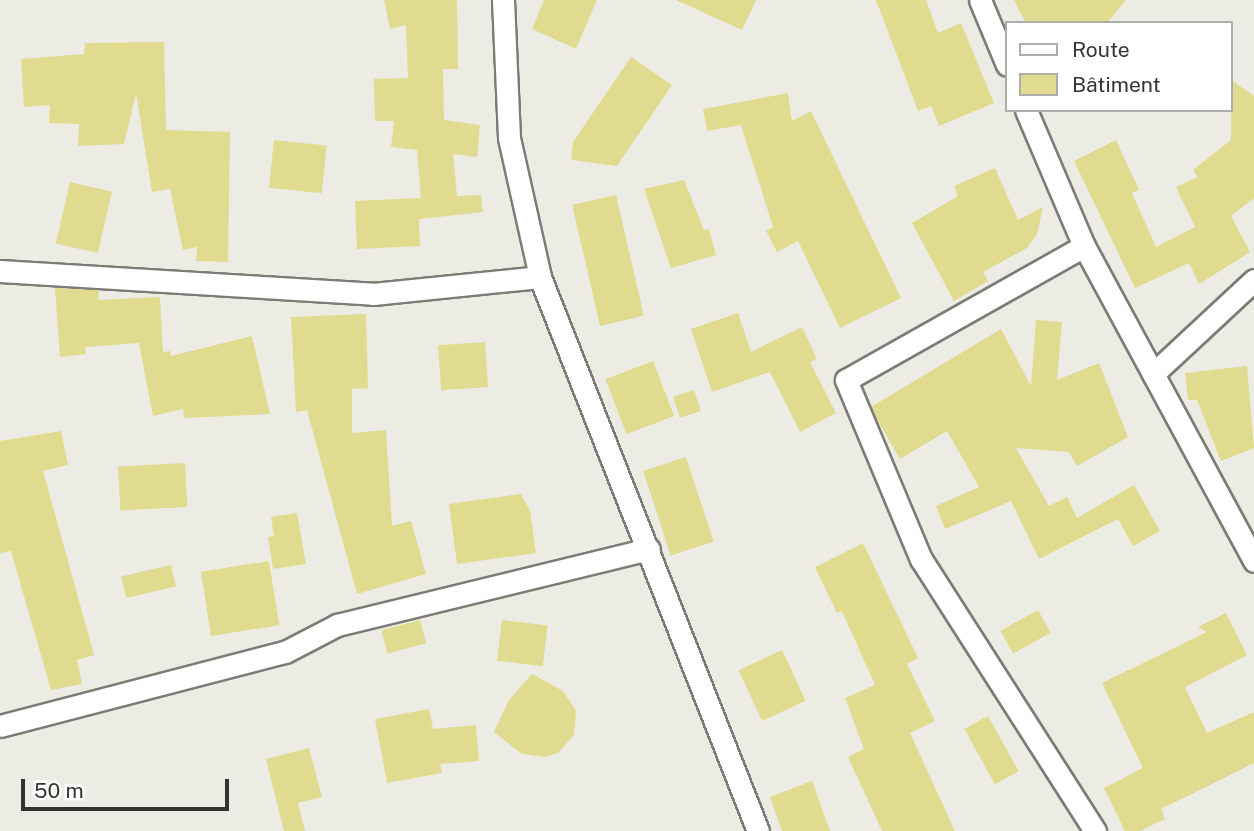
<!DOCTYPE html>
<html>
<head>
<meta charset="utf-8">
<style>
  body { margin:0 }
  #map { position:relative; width:1254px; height:831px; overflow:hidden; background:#ecece5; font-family:"Public Sans",sans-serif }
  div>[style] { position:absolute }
  .building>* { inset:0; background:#e0db8e; transform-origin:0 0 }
  .roads { filter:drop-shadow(2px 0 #7c7c76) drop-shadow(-2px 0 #7c7c76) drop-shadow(0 2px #7c7c76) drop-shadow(0 -2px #7c7c76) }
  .minor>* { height:21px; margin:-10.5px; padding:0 10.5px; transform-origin:10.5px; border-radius:10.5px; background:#fff }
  span { translate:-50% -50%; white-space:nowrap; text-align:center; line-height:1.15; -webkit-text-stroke:6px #fffffe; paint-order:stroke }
  .legend { position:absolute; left:1005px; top:21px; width:228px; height:91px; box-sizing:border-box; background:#fffffe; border:2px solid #adadac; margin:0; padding:9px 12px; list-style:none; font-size:21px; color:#333331 }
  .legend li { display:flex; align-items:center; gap:14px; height:35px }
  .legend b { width:35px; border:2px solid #adadac }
  .scale { position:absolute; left:21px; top:779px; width:208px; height:32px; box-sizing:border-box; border:4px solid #333331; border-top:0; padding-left:9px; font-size:21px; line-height:24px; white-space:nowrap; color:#333331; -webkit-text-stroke:5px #fffffe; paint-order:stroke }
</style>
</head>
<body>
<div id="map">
  <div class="building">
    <i style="clip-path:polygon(384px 0,457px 0,458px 69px,443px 69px,444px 120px,480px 125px,477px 157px,453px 154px,457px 196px,481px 195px,483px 212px,419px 219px,420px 246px,357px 249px,355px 201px,421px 198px,417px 150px,391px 147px,394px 121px,375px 121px,374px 79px,408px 78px,406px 25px,390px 29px)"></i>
    <i style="clip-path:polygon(544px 0,597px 0,576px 49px,532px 29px)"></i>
    <i style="clip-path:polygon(676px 0,756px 0,742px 30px)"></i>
    <i style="clip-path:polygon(876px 0,926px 0,938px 33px,961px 23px,994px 103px,939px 126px,931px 106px,918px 111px)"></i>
    <i style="clip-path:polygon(1014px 0,1126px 0,1107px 23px,1026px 23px)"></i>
    <i style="clip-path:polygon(164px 42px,166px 130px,230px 132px,228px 262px,196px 261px,197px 247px,183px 250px,170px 189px,152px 192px,136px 93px,124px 144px,78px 146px,79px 124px,49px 123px,50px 105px,24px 107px,21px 59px,84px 54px,85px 43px)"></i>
    <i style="clip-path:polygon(631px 57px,672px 85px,617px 166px,571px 160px,573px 142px)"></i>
    <i style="clip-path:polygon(1231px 80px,1254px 96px,1254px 198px,1231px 216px,1250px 252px,1199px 284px,1189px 263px,1135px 288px,1074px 161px,1116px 140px,1139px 190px,1132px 193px,1156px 247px,1195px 227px,1176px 187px,1198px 177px,1193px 170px,1231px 140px)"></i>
    <i style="clip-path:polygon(788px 93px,792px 121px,811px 111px,901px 298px,840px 328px,798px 241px,777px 252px,766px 231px,773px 227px,741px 125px,707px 131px,703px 109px)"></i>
    <i style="left:274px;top:140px;width:53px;height:48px;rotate:6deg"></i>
    <i style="clip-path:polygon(995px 168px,1018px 220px,1043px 207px,1037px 234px,1027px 248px,983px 272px,988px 281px,954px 301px,912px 223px,958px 196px,954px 186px)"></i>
    <i style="clip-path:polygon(684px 180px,704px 230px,709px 229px,716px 255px,671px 268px,644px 189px)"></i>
    <i style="left:70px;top:182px;width:43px;height:63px;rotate:13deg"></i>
    <i style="left:616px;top:195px;width:124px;height:45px;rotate:77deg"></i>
    <i style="clip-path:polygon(55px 288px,99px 290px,98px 300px,160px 297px,163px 352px,170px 351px,171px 356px,252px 336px,270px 414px,184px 418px,183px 409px,153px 416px,139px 343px,85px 347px,86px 354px,60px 357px)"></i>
    <i style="clip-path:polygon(738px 313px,751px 352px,802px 327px,817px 359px,810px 362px,836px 413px,800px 432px,770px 372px,712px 392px,691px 329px)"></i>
    <i style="clip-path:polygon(366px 314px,368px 388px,352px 389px,352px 433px,386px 430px,392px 526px,411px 521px,426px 574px,357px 594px,307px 410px,296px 412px,291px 317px)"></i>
    <i style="clip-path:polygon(1036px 320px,1062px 322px,1057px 380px,1099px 363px,1128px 437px,1077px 466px,1069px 452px,1016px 448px,1049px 506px,1067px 497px,1077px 518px,1134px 485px,1160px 531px,1133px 546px,1118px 519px,1039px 559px,1011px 501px,945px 529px,936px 506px,979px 487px,947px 431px,900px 459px,878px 421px,871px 407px,1001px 329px,1031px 386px)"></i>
    <i style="left:485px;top:342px;width:45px;height:47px;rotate:86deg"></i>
    <i style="left:653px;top:361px;width:59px;height:51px;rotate:69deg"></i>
    <i style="clip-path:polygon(1247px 366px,1254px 448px,1221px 461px,1197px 400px,1188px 400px,1185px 373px)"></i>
    <i style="left:694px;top:390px;width:22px;height:22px;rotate:72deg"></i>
    <i style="clip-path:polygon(61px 431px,68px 465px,43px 471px,94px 655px,77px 660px,82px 684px,51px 690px,11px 551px,0 553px,0 441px)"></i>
    <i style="left:686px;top:457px;width:89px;height:45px;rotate:72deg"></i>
    <i style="left:185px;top:463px;width:44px;height:67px;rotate:87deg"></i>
    <i style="clip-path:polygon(521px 494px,530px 511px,536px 553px,457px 564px,449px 504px)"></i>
    <i style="clip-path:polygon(297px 513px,306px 564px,273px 569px,268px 537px,274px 536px,271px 517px)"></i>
    <i style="clip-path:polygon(863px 543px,918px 658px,907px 664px,935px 721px,910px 733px,955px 831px,882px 831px,848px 757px,864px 749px,845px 698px,875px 685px,842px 611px,837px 613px,815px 567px)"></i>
    <i style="left:269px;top:561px;width:65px;height:69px;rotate:81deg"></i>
    <i style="left:171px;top:565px;width:22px;height:51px;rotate:77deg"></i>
    <i style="left:1038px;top:610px;width:26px;height:43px;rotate:61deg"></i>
    <i style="clip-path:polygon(1226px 613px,1247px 655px,1185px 687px,1207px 733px,1254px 712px,1254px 763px,1161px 809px,1165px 819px,1140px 831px,1125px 831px,1104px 788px,1143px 768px,1102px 683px,1207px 632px,1198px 627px)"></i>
    <i style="left:420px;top:620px;width:24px;height:40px;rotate:75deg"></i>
    <i style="left:502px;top:620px;width:46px;height:41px;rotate:7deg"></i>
    <i style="left:782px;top:650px;width:56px;height:48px;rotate:65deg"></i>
    <i style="clip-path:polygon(532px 674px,563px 691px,576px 711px,574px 735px,558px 753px,546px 757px,522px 754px,494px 732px,509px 700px)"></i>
    <i style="clip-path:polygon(429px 709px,433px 729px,476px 725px,479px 761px,440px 764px,442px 773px,387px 783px,375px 719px)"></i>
    <i style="left:988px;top:716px;width:63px;height:27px;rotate:61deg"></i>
    <i style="clip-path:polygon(309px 748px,322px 797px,298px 803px,305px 831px,284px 831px,266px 759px)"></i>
    <i style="clip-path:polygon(812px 781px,830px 831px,782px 831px,770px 797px)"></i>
  </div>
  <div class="roads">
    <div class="minor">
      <i style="left:503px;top:0;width:138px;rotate:87.5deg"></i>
      <i style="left:509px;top:138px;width:142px;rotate:77.4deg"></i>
      <i style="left:540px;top:277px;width:595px;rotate:68.52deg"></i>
      <i style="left:980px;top:0;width:70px;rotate:67.4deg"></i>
      <i style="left:1026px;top:110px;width:148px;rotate:66.9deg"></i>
      <i style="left:1084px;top:246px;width:358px;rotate:61.6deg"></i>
      <i style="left:1084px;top:246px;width:273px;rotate:150.6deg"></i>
      <i style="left:846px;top:380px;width:194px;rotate:67.3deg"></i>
      <i style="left:921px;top:559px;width:323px;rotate:57.4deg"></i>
      <i style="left:0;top:271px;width:374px;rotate:3.5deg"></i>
      <i style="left:373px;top:294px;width:168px;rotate:-5.8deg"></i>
      <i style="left:1153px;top:374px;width:138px;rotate:-42.9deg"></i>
      <i style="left:0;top:726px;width:294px;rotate:-14.6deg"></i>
      <i style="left:285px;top:652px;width:59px;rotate:-27.4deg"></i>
      <i style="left:337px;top:625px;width:321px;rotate:-13.7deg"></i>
    </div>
  </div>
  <ul class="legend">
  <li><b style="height:9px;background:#fff"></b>Route</li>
  <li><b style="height:19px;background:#e0db8e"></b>Bâtiment</li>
  </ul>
  <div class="scale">50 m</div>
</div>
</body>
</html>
